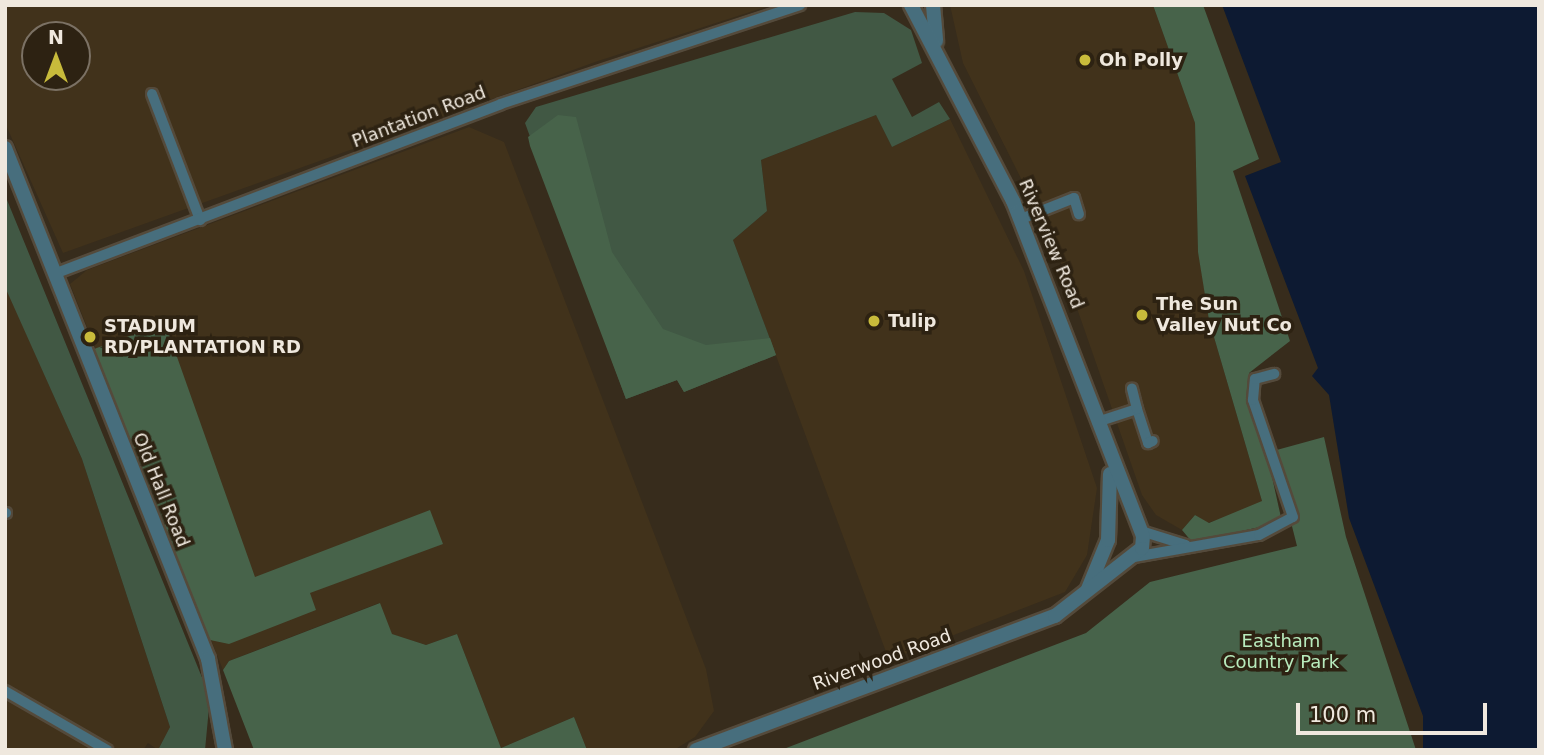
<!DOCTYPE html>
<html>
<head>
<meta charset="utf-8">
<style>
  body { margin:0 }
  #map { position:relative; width:1544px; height:755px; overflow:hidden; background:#372c1c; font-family:"DejaVu Sans",sans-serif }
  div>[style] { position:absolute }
  .built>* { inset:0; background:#41321b }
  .green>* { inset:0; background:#415844 }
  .forest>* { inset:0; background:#47634a }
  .water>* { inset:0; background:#0d1a32 }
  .roads { filter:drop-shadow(2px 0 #544a3b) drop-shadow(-2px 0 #544a3b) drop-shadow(0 2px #544a3b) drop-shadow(0 -2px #544a3b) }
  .minor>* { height:10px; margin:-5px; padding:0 5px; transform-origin:5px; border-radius:5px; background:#476e7d }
  .tertiary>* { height:14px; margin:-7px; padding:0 7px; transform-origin:7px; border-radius:7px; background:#476e7d }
  .dots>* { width:19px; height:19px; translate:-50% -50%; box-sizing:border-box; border:4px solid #2d2212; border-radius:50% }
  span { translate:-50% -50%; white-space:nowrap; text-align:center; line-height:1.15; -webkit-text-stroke:7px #2d2212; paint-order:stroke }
  .poi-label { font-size:18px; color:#efe8de; font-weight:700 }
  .left { translate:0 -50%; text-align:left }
  .street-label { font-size:18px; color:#efe8de }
  .park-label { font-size:18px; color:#b8ebbd }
  .frame { position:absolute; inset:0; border:7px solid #efe8de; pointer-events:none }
  .north { position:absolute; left:21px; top:21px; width:70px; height:70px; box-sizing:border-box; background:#2d2212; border:2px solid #7b7164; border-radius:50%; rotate:0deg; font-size:19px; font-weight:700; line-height:28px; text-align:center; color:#efe8de }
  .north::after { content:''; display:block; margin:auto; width:24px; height:32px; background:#c8bb3b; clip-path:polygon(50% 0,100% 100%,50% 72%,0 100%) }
  .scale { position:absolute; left:1296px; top:703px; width:191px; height:32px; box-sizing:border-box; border:4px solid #efe8de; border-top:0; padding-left:9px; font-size:21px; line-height:24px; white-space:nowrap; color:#efe8de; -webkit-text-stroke:5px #2d2212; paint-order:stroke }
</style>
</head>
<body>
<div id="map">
  <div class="built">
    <i style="clip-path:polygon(evenodd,5px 5px,772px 5px,598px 61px,63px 253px,5px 123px,5px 5px,35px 35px,77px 35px,77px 77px,35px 77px,35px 35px)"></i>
    <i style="clip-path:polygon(950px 5px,1153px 5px,1195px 123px,1198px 249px,1209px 320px,1262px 501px,1255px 508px,1207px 523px,1195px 515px,1182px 530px,1156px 515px,1142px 495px,1056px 248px,963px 63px)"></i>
    <i style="clip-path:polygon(876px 115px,892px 147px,950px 119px,1024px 271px,1097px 488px,1087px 555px,1065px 592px,889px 660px,733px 240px,767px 211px,761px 160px)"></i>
    <i style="clip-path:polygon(469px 127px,504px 142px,706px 669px,714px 711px,695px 737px,674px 750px,587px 750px,574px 717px,501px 748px,457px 634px,426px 645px,391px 634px,379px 603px,229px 661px,223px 670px,70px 284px,87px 270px)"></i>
    <i style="clip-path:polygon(5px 285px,82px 459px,170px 727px,158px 750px,148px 743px,143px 750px,5px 750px)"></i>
  </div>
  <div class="green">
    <i style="clip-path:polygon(855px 12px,884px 13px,911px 30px,922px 63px,892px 79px,912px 117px,939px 102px,950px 119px,892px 147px,876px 115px,761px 160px,767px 211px,733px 240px,776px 355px,684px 392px,677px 380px,626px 399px,525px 123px,536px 107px)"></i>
    <i style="clip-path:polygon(5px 195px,210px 697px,205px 750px,158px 750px,170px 727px,82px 459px,5px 287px)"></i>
  </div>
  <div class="forest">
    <i style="clip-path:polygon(1153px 5px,1203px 5px,1259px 159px,1233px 171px,1290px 341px,1249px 373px,1282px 522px,1192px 542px,1182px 530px,1195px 515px,1209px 523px,1262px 501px,1209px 320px,1198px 252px,1195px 123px)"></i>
    <i style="clip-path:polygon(558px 115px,576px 117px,612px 252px,663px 329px,706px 345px,770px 338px,776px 355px,684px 392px,677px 380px,626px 399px,530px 146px,528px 137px)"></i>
    <i style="clip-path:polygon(165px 323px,255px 577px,430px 510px,443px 544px,310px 593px,316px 610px,229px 644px,210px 640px,94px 349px)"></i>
    <i style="clip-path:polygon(1324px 437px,1346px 537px,1416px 750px,781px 750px,1086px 633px,1150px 582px,1297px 546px,1273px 451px)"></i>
    <i style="clip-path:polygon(380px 603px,392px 634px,426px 645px,457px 634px,501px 748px,574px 717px,587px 750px,254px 750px,223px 670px,229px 661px)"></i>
  </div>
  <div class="water">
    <i style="clip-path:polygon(1222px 5px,1539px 5px,1539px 750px,1423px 749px,1423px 716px,1349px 518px,1329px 395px,1312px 376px,1318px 368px,1245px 176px,1281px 162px)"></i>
  </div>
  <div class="roads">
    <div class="minor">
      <i style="left:152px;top:94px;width:135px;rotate:69.1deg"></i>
      <i style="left:1021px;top:219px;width:57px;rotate:-21.6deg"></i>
      <i style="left:1074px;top:198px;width:17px;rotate:73deg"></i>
      <i style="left:54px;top:274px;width:478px;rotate:-20.8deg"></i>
      <i style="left:501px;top:104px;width:315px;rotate:-18.3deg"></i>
      <i style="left:1137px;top:409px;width:36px;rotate:72deg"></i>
      <i style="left:1148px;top:443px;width:5px;rotate:-22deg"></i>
      <i style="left:1097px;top:422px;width:42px;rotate:-18deg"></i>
      <i style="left:1137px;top:409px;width:21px;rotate:-104deg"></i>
      <i style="left:5px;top:513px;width:1px"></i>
      <i style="left:1141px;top:531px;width:47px;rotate:17.3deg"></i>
      <i style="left:1134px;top:557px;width:127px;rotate:-10deg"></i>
      <i style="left:1259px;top:535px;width:38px;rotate:-28deg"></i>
      <i style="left:1293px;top:517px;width:124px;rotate:-108.9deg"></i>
      <i style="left:1253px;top:400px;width:21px;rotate:-85deg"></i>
      <i style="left:1255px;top:379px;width:20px;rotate:-15deg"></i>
      <i style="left:5px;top:691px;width:118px;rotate:30deg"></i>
    </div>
    <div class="tertiary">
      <i style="left:933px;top:5px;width:36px;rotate:85deg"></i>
      <i style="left:5px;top:148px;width:550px;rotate:68.33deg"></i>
      <i style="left:208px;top:659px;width:93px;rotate:79.4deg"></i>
      <i style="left:1088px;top:589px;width:53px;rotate:-67.8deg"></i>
      <i style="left:1108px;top:540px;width:66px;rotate:-88.3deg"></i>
      <i style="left:696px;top:750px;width:383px;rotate:-20.5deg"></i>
      <i style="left:1055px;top:616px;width:110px;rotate:-38deg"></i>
      <i style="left:1142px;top:548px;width:12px;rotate:-85deg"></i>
      <i style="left:1143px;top:536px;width:359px;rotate:-111.2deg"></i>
      <i style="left:1013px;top:201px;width:221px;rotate:-117.5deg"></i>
    </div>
  </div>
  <div class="dots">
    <i style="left:1085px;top:60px;background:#c8bb3b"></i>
    <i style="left:1142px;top:315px;background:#c8bb3b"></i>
    <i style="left:874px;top:321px;background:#c8bb3b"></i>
    <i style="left:90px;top:337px;background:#c8bb3b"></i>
  </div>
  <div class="poi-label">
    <span class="left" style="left:1099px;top:60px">Oh Polly</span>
    <span class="left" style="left:1156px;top:315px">The Sun<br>Valley Nut Co</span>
    <span class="left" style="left:888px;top:321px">Tulip</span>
    <span class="left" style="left:104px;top:337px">STADIUM<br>RD/PLANTATION RD</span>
  </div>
  <div class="street-label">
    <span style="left:419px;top:117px;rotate:-21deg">Plantation Road</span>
    <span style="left:1051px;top:244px;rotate:67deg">Riverview Road</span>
    <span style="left:161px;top:490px;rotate:68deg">Old Hall Road</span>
    <span style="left:882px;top:660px;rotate:-20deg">Riverwood Road</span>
  </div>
  <div class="park-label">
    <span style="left:1281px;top:652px">Eastham<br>Country Park</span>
  </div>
  <div class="frame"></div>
  <div class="north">N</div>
  <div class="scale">100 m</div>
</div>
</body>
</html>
